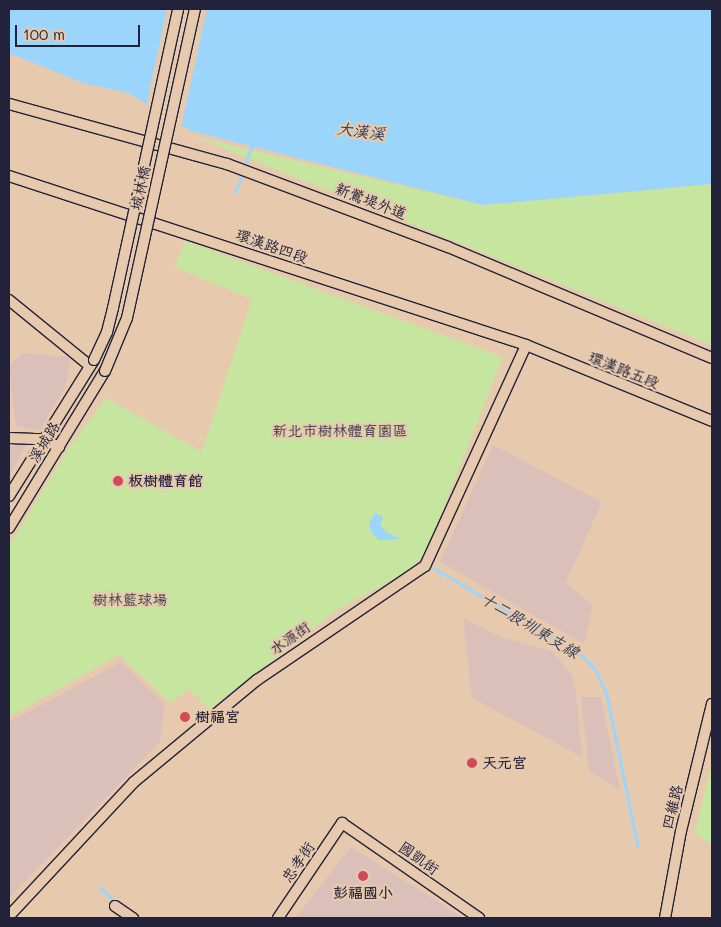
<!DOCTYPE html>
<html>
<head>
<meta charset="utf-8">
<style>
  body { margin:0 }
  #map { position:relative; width:721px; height:927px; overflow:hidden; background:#e7caae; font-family:Mali,"LXGW WenKai TC",sans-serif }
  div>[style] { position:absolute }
  .built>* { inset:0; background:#dbc0ba }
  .green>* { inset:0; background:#c6e69f }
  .water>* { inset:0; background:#9bd5fb }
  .pier>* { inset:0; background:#e7caae }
  .stream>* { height:2.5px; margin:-1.25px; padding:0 1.25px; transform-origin:1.25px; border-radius:1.25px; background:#9bd5fb }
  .roads { filter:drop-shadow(1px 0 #22223b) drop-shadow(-1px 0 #22223b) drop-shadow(0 1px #22223b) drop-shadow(0 -1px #22223b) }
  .minor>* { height:10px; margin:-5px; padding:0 5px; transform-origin:5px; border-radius:5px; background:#e7caae }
  .bridges { filter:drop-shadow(1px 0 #22223b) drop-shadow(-1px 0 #22223b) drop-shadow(0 1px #22223b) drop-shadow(0 -1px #22223b) }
  .minor-bridge>* { height:10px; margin:-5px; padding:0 5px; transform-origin:5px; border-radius:5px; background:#e7caae }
  .dots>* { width:14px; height:14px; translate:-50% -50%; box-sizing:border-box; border:2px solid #e7caae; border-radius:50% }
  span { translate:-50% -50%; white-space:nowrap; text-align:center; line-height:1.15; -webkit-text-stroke:4.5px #e7caae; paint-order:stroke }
  .street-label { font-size:15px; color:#22223b }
  .park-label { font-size:15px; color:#3b3f4a }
  .poi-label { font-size:15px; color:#22223b; font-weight:700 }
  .left { translate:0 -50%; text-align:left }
  .water-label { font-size:16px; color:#343d58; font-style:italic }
  .frame { position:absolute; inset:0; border:10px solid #22223b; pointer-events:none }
  .scale { position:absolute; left:15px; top:25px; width:125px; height:22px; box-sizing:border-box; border:2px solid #22223b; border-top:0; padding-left:6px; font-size:15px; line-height:18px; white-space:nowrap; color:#22223b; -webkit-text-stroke:4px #e7caae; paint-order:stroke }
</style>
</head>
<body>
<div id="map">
  <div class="built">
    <i style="clip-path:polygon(22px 353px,71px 357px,66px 385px,40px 431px,16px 426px,9px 366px)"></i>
    <i style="clip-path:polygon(28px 441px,9px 477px,9px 447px)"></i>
    <i style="clip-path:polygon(493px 445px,602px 502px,566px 583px,593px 605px,584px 644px,440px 562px)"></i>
    <i style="clip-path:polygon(463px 618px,501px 637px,552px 651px,571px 673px,576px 693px,582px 757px,472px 698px)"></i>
    <i style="clip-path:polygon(121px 662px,165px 704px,160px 742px,9px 898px,9px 722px)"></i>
    <i style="clip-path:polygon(581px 697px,601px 697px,620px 790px,589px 771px)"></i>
    <i style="clip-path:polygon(351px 847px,445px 906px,463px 918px,295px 918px)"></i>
  </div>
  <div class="green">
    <i style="clip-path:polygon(196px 137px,483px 205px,712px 184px,712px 345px)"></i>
    <i style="clip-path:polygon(185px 241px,503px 357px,427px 550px,410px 570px,337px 610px,209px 709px,189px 689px,171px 703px,119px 655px,9px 717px,9px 546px,63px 457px,106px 398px,202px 452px,252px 299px,175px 267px)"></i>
    <i style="clip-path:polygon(712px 762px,712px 845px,695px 833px)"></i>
  </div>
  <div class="water">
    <i style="clip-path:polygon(9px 9px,712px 9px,712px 184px,483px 205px,191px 131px,128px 93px,83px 83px,9px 53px)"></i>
    <i style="clip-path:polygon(375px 513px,383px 517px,380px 524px,387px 533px,401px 539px,379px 540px,371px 532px,369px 523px)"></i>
  </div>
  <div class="pier">
    <i style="clip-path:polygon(167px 9px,207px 9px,181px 128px,146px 107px)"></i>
  </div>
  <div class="stream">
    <i style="left:244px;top:167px;width:25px;rotate:-69deg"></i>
    <i style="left:235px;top:192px;width:22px;rotate:-68deg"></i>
    <i style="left:434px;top:568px;width:173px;rotate:30.6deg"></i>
    <i style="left:583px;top:656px;width:19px;rotate:47deg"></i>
    <i style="left:596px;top:670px;width:27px;rotate:66deg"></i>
    <i style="left:607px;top:695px;width:154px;rotate:78.4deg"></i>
    <i style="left:100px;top:887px;width:23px;rotate:45deg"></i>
  </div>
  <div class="roads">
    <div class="minor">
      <i style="left:9px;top:104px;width:226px;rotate:15.4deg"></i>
      <i style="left:227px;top:164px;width:236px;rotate:20.6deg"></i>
      <i style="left:448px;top:247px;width:286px;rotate:22.8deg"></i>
      <i style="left:9px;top:176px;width:544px;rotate:18.1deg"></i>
      <i style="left:526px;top:345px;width:201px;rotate:22.2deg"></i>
      <i style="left:9px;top:300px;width:104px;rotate:39.2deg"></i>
      <i style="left:9px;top:438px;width:33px;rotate:2deg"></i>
      <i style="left:42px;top:439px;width:19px;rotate:25deg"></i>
      <i style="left:9px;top:496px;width:160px;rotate:-58deg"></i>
      <i style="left:9px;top:528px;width:184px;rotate:-58.6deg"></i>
      <i style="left:115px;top:906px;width:22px;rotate:34deg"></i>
      <i style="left:9px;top:916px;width:183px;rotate:-47deg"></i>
      <i style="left:134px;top:782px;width:160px;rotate:-39.7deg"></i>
      <i style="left:257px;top:680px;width:203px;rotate:-34.2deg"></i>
      <i style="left:425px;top:566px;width:243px;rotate:-65.4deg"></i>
      <i style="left:278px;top:918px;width:115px;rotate:-56deg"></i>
      <i style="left:342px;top:823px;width:167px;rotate:34.7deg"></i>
      <i style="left:665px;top:918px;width:88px;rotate:-79.6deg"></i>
      <i style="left:681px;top:831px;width:131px;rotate:-76.3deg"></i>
    </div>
  </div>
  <div class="bridges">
    <div class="minor-bridge">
      <i style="left:94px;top:360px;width:31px;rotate:-65deg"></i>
      <i style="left:107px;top:332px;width:25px;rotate:-76deg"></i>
      <i style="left:113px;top:308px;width:306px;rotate:-77.7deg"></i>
      <i style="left:105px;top:371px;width:57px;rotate:-67.5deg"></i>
      <i style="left:127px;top:318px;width:316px;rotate:-77.6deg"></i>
    </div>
  </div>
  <div class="dots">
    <i style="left:118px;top:481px;background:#d1495b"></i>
    <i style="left:185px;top:717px;background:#d1495b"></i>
    <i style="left:472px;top:763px;background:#d1495b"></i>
    <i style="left:363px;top:876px;background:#d1495b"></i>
  </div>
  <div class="street-label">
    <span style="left:140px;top:188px;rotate:-78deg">城林橋</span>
    <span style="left:371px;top:201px;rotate:21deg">新鶯堤外道</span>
    <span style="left:272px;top:246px;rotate:19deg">環漢路四段</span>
    <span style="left:624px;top:370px;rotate:22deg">環漢路五段</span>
    <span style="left:44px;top:442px;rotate:-58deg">溪城路</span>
    <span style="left:290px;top:638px;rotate:-35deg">水源街</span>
    <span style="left:672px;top:807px;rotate:-76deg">四維路</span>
    <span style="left:419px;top:858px;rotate:35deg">國凱街</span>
    <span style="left:298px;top:862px;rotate:-56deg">忠孝街</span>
  </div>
  <div class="park-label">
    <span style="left:340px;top:431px">新北市樹林體育園區</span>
    <span style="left:130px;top:600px">樹林籃球場</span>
  </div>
  <div class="poi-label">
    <span class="left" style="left:128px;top:481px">板樹體育館</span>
    <span class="left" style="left:195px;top:717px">樹福宮</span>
    <span class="left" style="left:482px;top:763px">天元宮</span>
    <span style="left:363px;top:893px">彭福國小</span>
  </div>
  <div class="water-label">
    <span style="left:361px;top:131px;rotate:7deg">大漢溪</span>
    <span style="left:530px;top:625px;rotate:31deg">十二股圳東支線</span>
  </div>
  <div class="frame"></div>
  <div class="scale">100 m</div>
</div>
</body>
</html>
